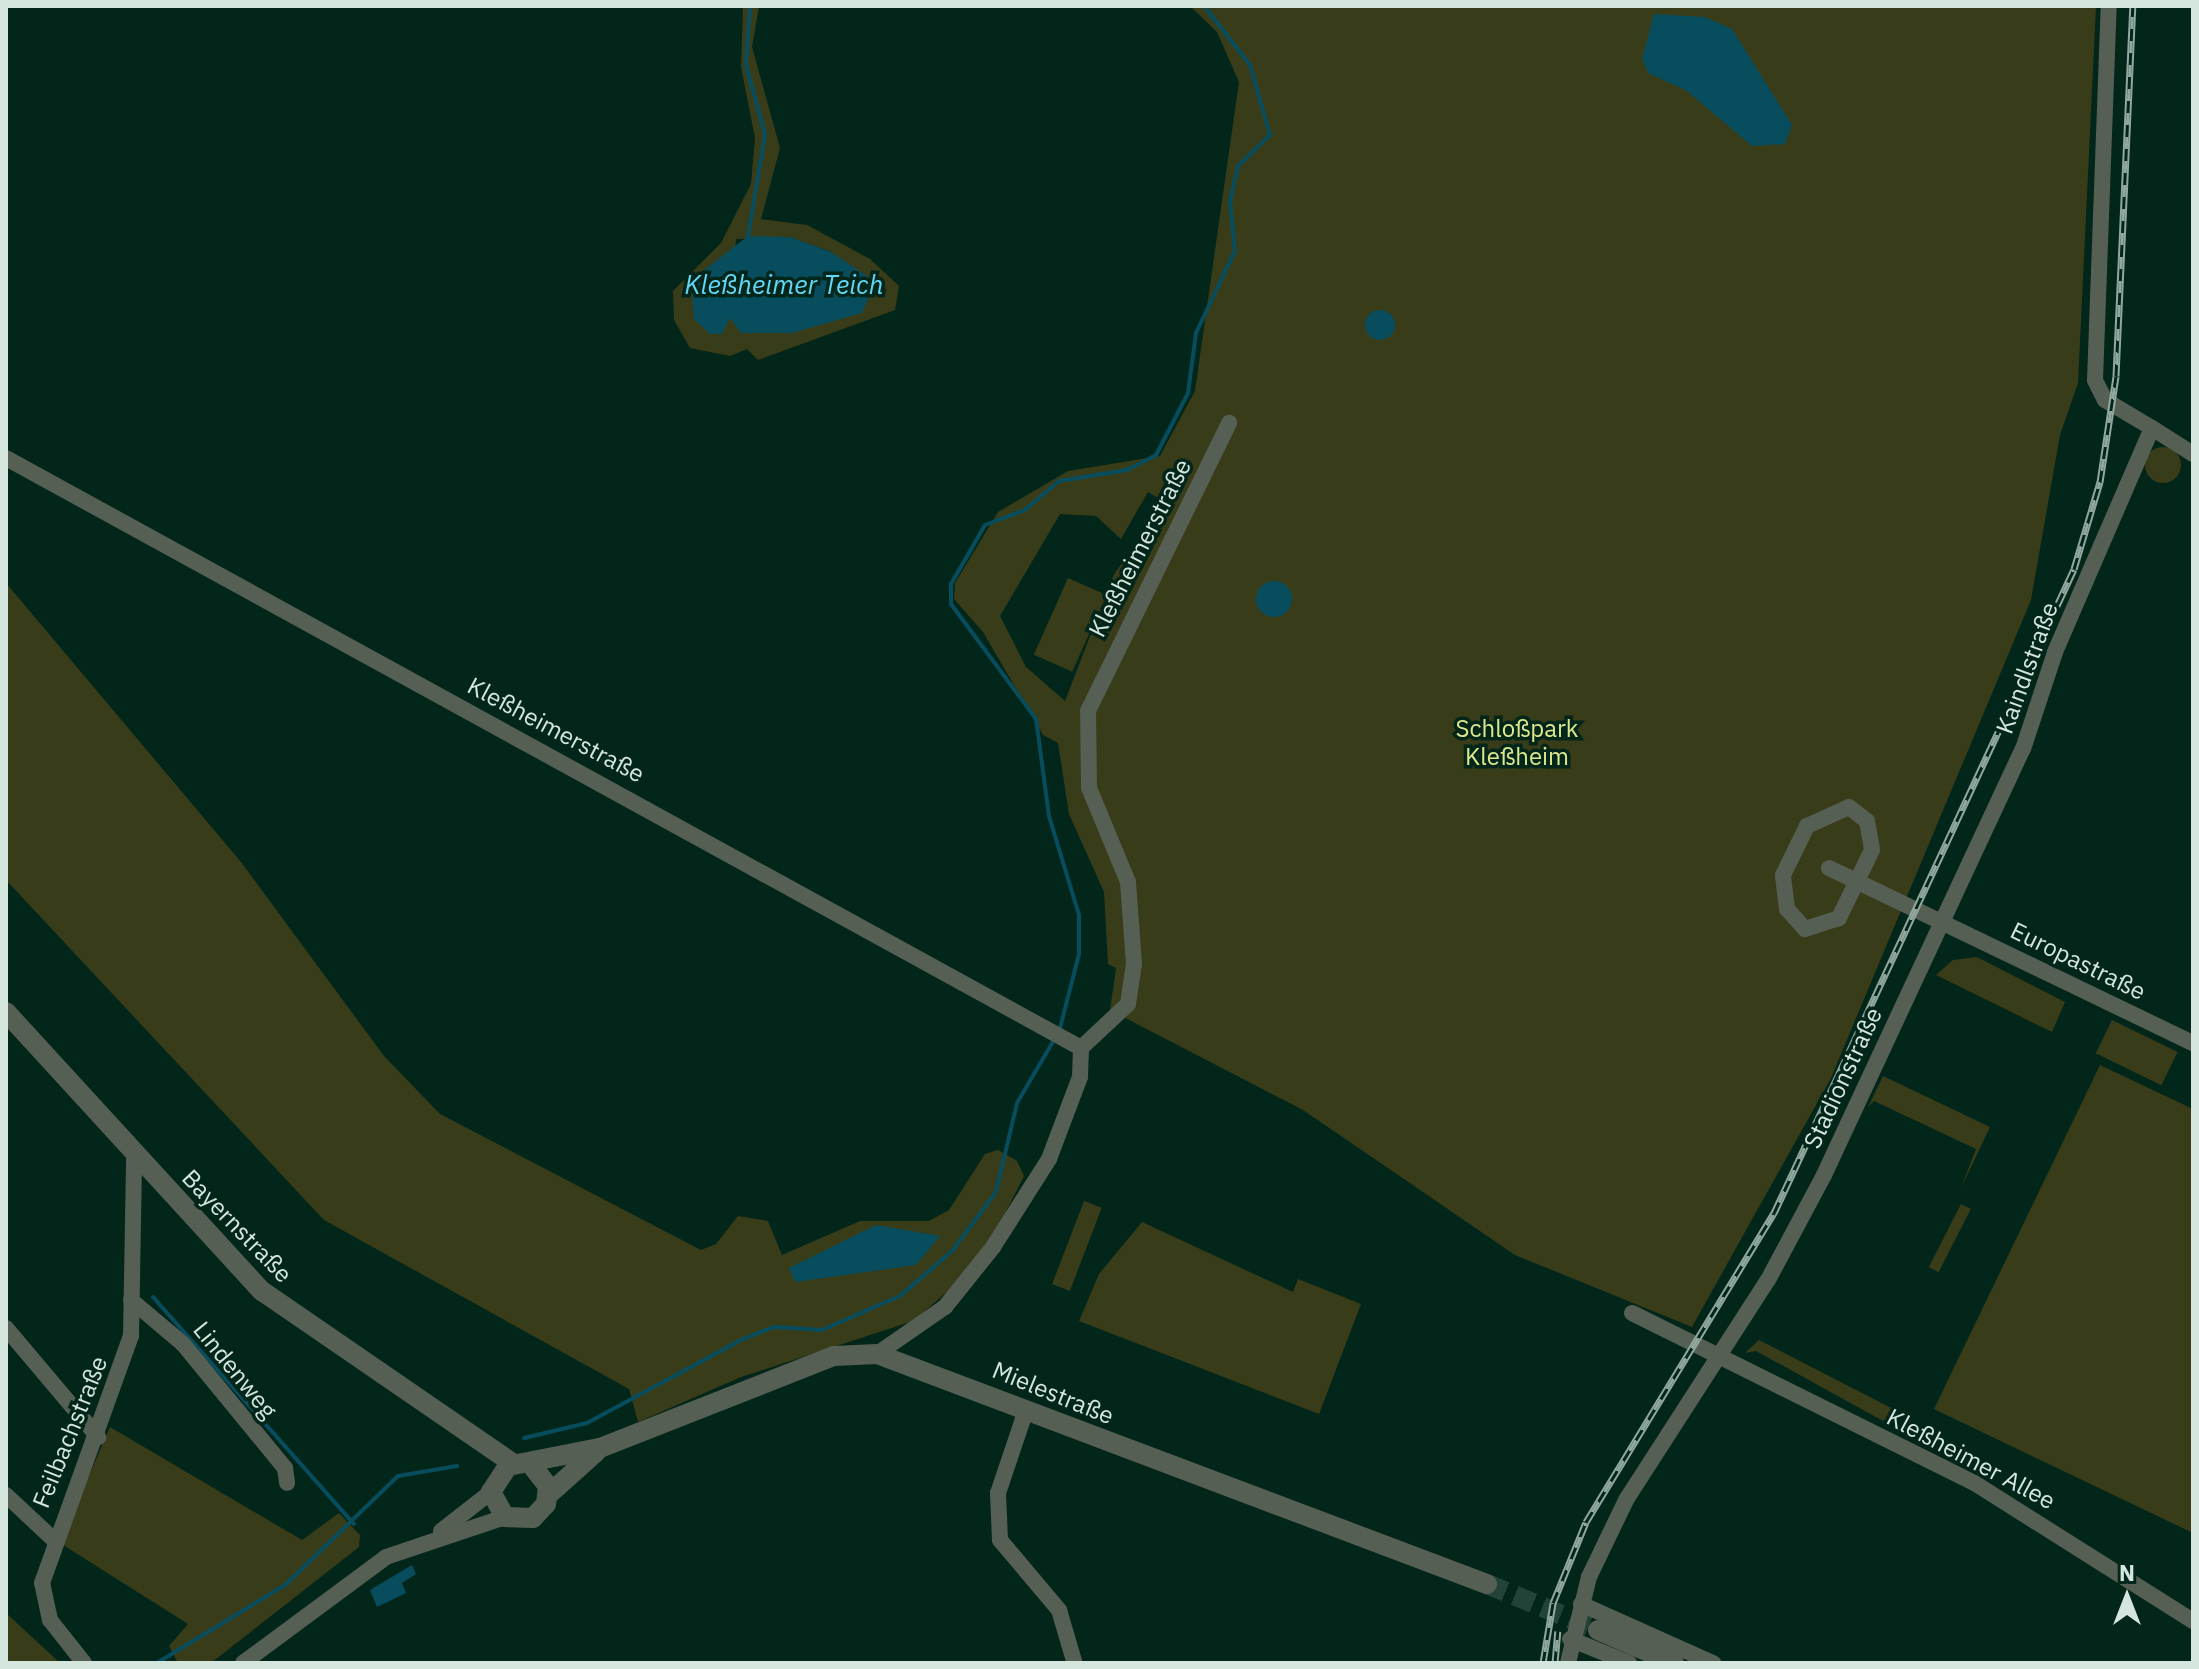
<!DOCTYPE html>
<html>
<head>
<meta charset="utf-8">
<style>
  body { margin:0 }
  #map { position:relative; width:2199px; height:1669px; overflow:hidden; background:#03261a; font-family:"IBM Plex Sans",sans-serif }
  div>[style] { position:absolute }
  .green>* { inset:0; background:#393c19; transform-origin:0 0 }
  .round { border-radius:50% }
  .water>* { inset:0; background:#074d5d }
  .stream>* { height:4px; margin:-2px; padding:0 2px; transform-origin:2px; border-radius:2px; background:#074d5d }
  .tertiary-tunnel>* { height:20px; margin-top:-10px; transform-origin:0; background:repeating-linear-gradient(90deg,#224337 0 20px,transparent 0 30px) }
  .minor>* { height:16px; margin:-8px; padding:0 8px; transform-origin:8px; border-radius:8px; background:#565f54 }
  .tertiary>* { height:20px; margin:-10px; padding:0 10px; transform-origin:10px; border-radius:10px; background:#565f54 }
  .rail>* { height:7px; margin-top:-3.5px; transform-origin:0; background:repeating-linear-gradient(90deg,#03261a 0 12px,#91a89e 0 24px); box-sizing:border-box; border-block:2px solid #91a89e }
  span { translate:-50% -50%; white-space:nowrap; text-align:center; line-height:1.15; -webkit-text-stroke:7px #03261a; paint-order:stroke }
  .street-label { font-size:24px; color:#d4e6dd }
  .park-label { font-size:24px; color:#dfe78d }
  .water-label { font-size:26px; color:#62d7f7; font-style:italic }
  .frame { position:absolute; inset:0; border:8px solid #d4e6dd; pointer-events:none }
  .north { position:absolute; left:2087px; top:1557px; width:80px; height:80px; -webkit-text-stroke:6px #03261a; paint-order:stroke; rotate:0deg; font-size:22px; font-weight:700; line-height:32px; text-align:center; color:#d4e6dd }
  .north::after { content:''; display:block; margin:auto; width:28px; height:36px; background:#d4e6dd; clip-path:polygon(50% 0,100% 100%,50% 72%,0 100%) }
</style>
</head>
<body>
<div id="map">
  <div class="green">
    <i style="clip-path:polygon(evenodd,743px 6px,759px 6px,752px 47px,780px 148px,761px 219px,807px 225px,870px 259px,899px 286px,895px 310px,758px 360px,747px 349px,730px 356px,690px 348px,674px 320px,673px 291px,721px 243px,751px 184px,755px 138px,741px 67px,743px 6px,790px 237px,831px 252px,737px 320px,729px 318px,736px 239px,790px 237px)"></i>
    <i style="clip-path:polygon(evenodd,1190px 6px,2096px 6px,2078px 383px,2060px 435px,2031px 600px,1831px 1078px,1692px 1327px,1515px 1255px,1303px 1110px,1110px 1010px,1116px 968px,1108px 964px,1104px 892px,1069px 814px,1058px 743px,1043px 735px,983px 632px,954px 599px,955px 583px,998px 512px,1068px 471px,1160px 456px,1195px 391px,1239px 82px,1217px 32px,1190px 6px,1148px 492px,1167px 503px,1114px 574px,1065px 701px,1026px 667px,1000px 616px,1060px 514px,1096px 516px,1121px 539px,1148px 492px)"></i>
    <i class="round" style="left:2145px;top:447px;width:36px;height:36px"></i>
    <i style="left:1068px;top:578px;width:42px;height:84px;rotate:24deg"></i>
    <i style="clip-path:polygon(6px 583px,241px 862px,384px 1056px,440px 1114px,701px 1250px,716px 1244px,738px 1216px,768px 1221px,782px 1255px,860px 1221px,929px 1221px,949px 1210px,985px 1154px,998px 1150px,1017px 1161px,1024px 1176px,998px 1227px,961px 1280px,913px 1321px,741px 1377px,638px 1422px,629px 1389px,324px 1220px,6px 880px)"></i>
    <i style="clip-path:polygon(1977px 957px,2065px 1002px,2052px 1032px,1936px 975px,1953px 960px)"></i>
    <i style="left:2112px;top:1020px;width:73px;height:37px;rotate:26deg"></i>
    <i style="clip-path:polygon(2100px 1065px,2193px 1109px,2193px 1533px,1934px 1409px)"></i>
    <i style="clip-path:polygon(1883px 1076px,1990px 1127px,1961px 1188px,1976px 1149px,1874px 1101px,1868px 1107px)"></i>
    <i style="left:1084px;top:1201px;width:19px;height:89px;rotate:21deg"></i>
    <i style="left:1961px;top:1204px;width:11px;height:71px;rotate:27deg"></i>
    <i style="clip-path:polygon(1142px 1222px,1293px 1292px,1298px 1279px,1361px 1304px,1319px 1414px,1079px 1321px,1099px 1274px)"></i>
    <i style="clip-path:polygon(1759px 1340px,1901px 1413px,1894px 1427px,1756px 1351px,1745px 1353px)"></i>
    <i style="clip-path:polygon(110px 1427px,302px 1540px,339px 1513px,360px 1535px,359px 1547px,211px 1663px,178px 1663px,169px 1646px,188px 1624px,60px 1543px)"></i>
    <i style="clip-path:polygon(6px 1613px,60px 1663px,6px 1663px)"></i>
  </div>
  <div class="water">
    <i style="clip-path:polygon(1654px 14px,1705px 17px,1732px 29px,1792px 125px,1785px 144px,1752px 146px,1687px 91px,1648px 73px,1642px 59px)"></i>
    <i style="clip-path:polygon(748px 236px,790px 237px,831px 252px,876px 282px,862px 313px,792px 333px,741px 333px,730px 318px,722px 334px,710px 334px,694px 319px,692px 291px,703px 271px)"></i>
    <i class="round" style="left:1365px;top:310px;width:30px;height:30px"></i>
    <i class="round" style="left:1256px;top:581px;width:36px;height:36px"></i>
    <i style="clip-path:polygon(876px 1225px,940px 1236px,916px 1265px,795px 1282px,789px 1268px)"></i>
    <i style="clip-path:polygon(412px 1565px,416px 1574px,402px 1583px,406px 1593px,377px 1607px,370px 1590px)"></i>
  </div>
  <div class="stream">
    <i style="left:748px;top:236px;width:102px;rotate:-80.4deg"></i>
    <i style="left:765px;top:135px;width:73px;rotate:-105.2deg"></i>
    <i style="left:746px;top:65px;width:59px;rotate:-86.1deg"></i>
    <i style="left:1059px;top:1032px;width:81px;rotate:-75.6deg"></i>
    <i style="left:1079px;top:954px;width:39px;rotate:-90deg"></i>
    <i style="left:1079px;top:915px;width:103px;rotate:-106.9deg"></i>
    <i style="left:1049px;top:816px;width:98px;rotate:-97.6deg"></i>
    <i style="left:1036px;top:719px;width:143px;rotate:-126.5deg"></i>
    <i style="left:951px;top:604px;width:20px;rotate:-90deg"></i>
    <i style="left:951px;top:584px;width:68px;rotate:-60deg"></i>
    <i style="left:985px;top:525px;width:43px;rotate:-20.6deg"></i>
    <i style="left:1025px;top:510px;width:45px;rotate:-40.5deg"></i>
    <i style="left:1059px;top:481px;width:69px;rotate:-9.2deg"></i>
    <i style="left:1127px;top:470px;width:33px;rotate:-27deg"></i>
    <i style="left:1156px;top:455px;width:70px;rotate:-62.7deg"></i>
    <i style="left:1188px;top:393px;width:61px;rotate:-82.4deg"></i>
    <i style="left:1196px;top:333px;width:91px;rotate:-64.6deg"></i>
    <i style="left:1235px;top:251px;width:50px;rotate:-95.7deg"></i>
    <i style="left:1230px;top:201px;width:36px;rotate:-77deg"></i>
    <i style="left:1238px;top:166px;width:45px;rotate:-44.1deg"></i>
    <i style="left:1270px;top:135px;width:73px;rotate:-105.9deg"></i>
    <i style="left:1250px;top:65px;width:75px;rotate:-127.9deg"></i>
    <i style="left:153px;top:1297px;width:303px;rotate:48.5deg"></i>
    <i style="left:524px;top:1438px;width:65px;rotate:-13.4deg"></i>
    <i style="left:587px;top:1423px;width:177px;rotate:-28.3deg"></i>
    <i style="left:743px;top:1339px;width:34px;rotate:-21deg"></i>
    <i style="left:775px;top:1327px;width:47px;rotate:3.7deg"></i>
    <i style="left:822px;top:1330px;width:85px;rotate:-23.6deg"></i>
    <i style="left:900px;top:1296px;width:69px;rotate:-40.9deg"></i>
    <i style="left:952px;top:1251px;width:74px;rotate:-53.3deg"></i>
    <i style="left:996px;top:1192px;width:91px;rotate:-76.7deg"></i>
    <i style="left:1017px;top:1103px;width:73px;rotate:-59.6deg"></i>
    <i style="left:157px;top:1663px;width:150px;rotate:-31.4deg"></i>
    <i style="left:285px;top:1585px;width:157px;rotate:-44deg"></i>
    <i style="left:398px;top:1476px;width:60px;rotate:-9.6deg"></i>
  </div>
  <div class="tertiary-tunnel">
    <i style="left:1487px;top:1584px;width:120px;rotate:22.5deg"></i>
  </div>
  <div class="minor">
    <i style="left:2152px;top:428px;width:49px;rotate:32.4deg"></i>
    <i style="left:6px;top:458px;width:1226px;rotate:28.76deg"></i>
    <i style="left:1849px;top:807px;width:23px;rotate:38deg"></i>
    <i style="left:1867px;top:821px;width:29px;rotate:80deg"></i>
    <i style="left:1872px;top:850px;width:76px;rotate:115.9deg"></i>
    <i style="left:1839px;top:918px;width:36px;rotate:162deg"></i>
    <i style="left:1805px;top:929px;width:27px;rotate:-132deg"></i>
    <i style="left:1787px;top:909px;width:34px;rotate:-97deg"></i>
    <i style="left:1783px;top:875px;width:55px;rotate:-63.9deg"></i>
    <i style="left:1807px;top:826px;width:46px;rotate:-24.3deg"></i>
    <i style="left:1829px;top:868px;width:404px;rotate:25.7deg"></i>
    <i style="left:131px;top:1300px;width:68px;rotate:40.2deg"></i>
    <i style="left:183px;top:1344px;width:161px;rotate:50.6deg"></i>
    <i style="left:285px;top:1468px;width:15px;rotate:82deg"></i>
    <i style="left:1632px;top:1313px;width:384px;rotate:26.4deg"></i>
    <i style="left:1976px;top:1484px;width:257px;rotate:32.3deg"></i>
    <i style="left:6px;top:1328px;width:143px;rotate:49.8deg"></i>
    <i style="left:877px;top:1354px;width:83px;rotate:-34.7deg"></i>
    <i style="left:945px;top:1307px;width:77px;rotate:-51.3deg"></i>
    <i style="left:993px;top:1247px;width:104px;rotate:-57.5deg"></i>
    <i style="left:1049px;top:1159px;width:88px;rotate:-69.3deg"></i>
    <i style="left:1080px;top:1077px;width:29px;rotate:-88deg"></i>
    <i style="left:1081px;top:1048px;width:64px;rotate:-43.1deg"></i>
    <i style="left:1128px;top:1004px;width:40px;rotate:-81.5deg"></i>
    <i style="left:1134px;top:964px;width:82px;rotate:-94.2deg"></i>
    <i style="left:1128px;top:882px;width:102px;rotate:-112.5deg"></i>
    <i style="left:1089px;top:788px;width:77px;rotate:-90.7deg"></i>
    <i style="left:1088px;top:711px;width:321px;rotate:-63.9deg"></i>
    <i style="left:1026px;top:1410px;width:88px;rotate:108.6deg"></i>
    <i style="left:998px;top:1493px;width:47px;rotate:87.6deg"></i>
    <i style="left:1000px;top:1540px;width:92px;rotate:49.9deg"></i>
    <i style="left:1059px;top:1610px;width:53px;rotate:73.6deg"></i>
    <i style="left:6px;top:1495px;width:64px;rotate:43.1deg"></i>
    <i style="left:441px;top:1531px;width:63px;rotate:-38deg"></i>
    <i style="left:1581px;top:1604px;width:145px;rotate:24.1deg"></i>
    <i style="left:1570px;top:1639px;width:64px;rotate:22.1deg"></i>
    <i style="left:84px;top:1663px;width:55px;rotate:-128.3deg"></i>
    <i style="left:50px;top:1620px;width:38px;rotate:-102deg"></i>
    <i style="left:42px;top:1583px;width:263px;rotate:-70.2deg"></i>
    <i style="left:131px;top:1336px;width:180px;rotate:-89deg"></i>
    <i style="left:243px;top:1663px;width:178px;rotate:-36.5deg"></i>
    <i style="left:386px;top:1557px;width:126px;rotate:-18.6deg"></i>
    <i style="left:1568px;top:1663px;width:89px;rotate:-76.3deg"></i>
    <i style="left:1589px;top:1577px;width:85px;rotate:-64.3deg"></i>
    <i style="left:1626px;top:1500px;width:262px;rotate:-57.2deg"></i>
    <i style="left:1768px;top:1280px;width:119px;rotate:-61.9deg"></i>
    <i style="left:1824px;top:1175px;width:470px;rotate:-65deg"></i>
    <i style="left:2023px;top:749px;width:102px;rotate:-71.7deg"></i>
    <i style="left:2055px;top:652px;width:244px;rotate:-66.6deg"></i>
    <i style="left:2152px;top:428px;width:55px;rotate:-149.2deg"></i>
    <i style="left:2105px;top:400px;width:22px;rotate:-117deg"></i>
    <i style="left:2095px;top:380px;width:374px;rotate:-87.9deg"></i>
  </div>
  <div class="tertiary">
    <i style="left:6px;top:1012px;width:379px;rotate:47.5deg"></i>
    <i style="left:262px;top:1291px;width:306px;rotate:34.5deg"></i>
    <i style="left:533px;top:1467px;width:24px;rotate:52deg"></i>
    <i style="left:548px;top:1486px;width:18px;rotate:96deg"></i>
    <i style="left:546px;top:1504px;width:19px;rotate:133deg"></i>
    <i style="left:533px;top:1518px;width:28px;rotate:-178deg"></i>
    <i style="left:505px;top:1517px;width:29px;rotate:-119deg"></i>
    <i style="left:491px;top:1492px;width:31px;rotate:-57deg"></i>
    <i style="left:508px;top:1466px;width:94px;rotate:-11.1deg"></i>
    <i style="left:600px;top:1448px;width:251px;rotate:-21.5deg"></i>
    <i style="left:834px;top:1356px;width:43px;rotate:-2.7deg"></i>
    <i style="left:877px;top:1354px;width:652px;rotate:20.66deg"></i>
    <i style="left:548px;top:1495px;width:64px;rotate:-41.9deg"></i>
    <i style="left:1598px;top:1630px;width:83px;rotate:23.5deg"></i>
  </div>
  <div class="rail">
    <i style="left:1543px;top:1663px;width:61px;rotate:-80.5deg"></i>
    <i style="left:1553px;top:1603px;width:87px;rotate:-67.8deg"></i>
    <i style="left:1586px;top:1522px;width:362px;rotate:-58.7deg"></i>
    <i style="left:1774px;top:1213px;width:710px;rotate:-65.02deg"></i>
    <i style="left:2074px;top:569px;width:91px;rotate:-73.4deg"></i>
    <i style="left:2100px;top:482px;width:107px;rotate:-81.4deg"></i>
    <i style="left:2116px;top:376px;width:370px;rotate:-87.4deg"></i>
    <i style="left:1555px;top:1663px;width:32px;rotate:-85deg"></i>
  </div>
  <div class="street-label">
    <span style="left:1140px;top:548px;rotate:-63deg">Kleßheimerstraße</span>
    <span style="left:2027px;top:668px;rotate:-70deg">Kaindlstraße</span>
    <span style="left:556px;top:730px;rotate:28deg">Kleßheimerstraße</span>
    <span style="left:2078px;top:961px;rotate:26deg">Europastraße</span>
    <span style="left:1843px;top:1078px;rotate:-65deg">Stadionstraße</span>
    <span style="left:237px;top:1226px;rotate:46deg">Bayernstraße</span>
    <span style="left:235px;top:1370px;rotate:51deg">Lindenweg</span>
    <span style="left:1053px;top:1393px;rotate:22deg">Mielestraße</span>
    <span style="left:70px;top:1432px;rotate:-68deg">Feilbachstraße</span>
    <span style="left:1971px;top:1459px;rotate:28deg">Kleßheimer Allee</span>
  </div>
  <div class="park-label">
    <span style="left:1517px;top:743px">Schloßpark<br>Kleßheim</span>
  </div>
  <div class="water-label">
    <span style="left:784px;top:285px">Kleßheimer Teich</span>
  </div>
  <div class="frame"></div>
  <div class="north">N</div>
</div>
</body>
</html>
